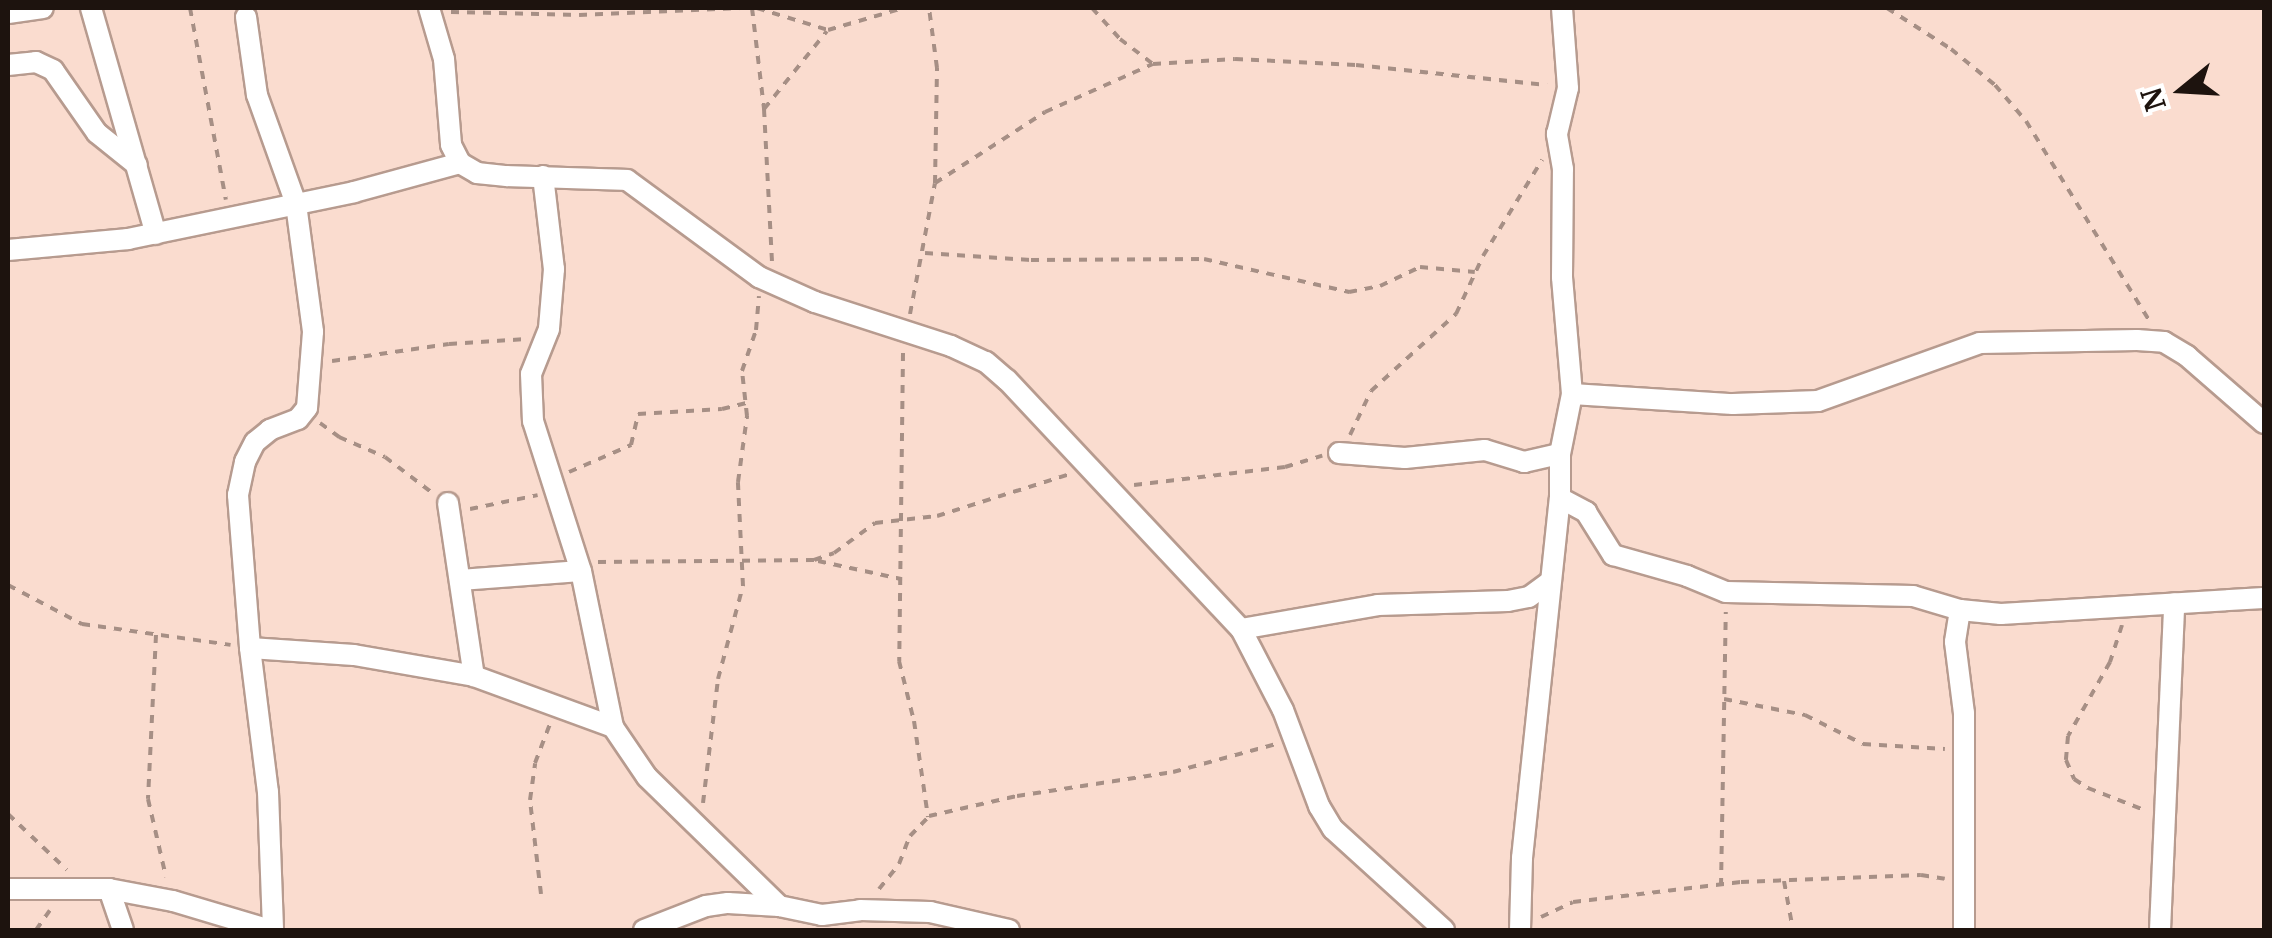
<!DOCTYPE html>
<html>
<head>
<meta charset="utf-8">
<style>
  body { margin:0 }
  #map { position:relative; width:2272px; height:938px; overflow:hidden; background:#fadccf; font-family:Merriweather,serif }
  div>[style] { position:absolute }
  .path>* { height:4px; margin-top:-2px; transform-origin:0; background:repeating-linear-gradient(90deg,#a68f85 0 8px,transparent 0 16px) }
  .roads { filter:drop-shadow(2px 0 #b79b8f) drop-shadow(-2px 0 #b79b8f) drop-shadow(0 2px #b79b8f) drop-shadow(0 -2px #b79b8f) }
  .minor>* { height:20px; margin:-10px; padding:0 10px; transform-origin:10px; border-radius:10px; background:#fff }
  span { translate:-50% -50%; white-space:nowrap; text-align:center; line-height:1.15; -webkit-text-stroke:8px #fff; paint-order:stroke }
  .frame { position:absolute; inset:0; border:10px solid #1d130e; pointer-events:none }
  .north { position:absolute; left:2132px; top:40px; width:100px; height:100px; -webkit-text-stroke:8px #fff; paint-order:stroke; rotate:252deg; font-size:28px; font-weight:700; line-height:40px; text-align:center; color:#1d130e }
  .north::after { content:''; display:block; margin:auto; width:35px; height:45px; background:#1d130e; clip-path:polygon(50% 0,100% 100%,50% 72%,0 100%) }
</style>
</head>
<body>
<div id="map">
  <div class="path">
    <i style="left:190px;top:8px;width:195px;rotate:79.4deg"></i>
    <i style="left:752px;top:8px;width:102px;rotate:83.2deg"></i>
    <i style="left:764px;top:109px;width:153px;rotate:87deg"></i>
    <i style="left:757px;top:8px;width:74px;rotate:17.2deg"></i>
    <i style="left:828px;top:30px;width:78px;rotate:-16.3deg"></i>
    <i style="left:1092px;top:8px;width:42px;rotate:47.9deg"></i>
    <i style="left:1120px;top:39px;width:41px;rotate:37.1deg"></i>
    <i style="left:1887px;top:8px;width:76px;rotate:32.6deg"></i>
    <i style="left:1951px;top:49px;width:57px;rotate:39.3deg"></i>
    <i style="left:1995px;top:85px;width:48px;rotate:49.3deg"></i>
    <i style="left:2026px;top:121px;width:236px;rotate:58.3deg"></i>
    <i style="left:451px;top:12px;width:128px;rotate:1.3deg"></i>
    <i style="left:579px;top:15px;width:162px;rotate:-2.5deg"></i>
    <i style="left:764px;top:109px;width:100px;rotate:-51.1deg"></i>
    <i style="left:935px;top:183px;width:131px;rotate:-32.8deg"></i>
    <i style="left:1045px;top:112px;width:118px;rotate:-24deg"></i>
    <i style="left:1153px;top:64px;width:82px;rotate:-3.5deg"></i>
    <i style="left:1235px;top:59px;width:121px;rotate:2.8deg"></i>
    <i style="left:1356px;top:65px;width:192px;rotate:6deg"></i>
    <i style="left:925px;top:253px;width:106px;rotate:3.8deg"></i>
    <i style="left:1031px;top:260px;width:173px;rotate:-0.3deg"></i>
    <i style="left:1204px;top:259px;width:149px;rotate:12.8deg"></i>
    <i style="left:1349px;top:292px;width:32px;rotate:-11deg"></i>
    <i style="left:1380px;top:286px;width:44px;rotate:-25.4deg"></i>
    <i style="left:1420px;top:267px;width:55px;rotate:5.2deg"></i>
    <i style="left:910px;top:314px;width:133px;rotate:-79.2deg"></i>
    <i style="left:935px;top:183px;width:115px;rotate:-89deg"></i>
    <i style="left:937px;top:68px;width:61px;rotate:-97.6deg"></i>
    <i style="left:903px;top:353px;width:308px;rotate:90.7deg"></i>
    <i style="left:899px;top:661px;width:62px;rotate:76deg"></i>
    <i style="left:914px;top:721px;width:97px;rotate:81.7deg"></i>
    <i style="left:332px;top:361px;width:118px;rotate:-8.3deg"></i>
    <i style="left:449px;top:344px;width:77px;rotate:-3.7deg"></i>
    <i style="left:320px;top:423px;width:24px;rotate:36deg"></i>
    <i style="left:339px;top:437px;width:50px;rotate:23.5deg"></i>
    <i style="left:385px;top:457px;width:61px;rotate:37.1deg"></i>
    <i style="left:1350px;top:435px;width:49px;rotate:-64.5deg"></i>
    <i style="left:1371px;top:391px;width:115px;rotate:-42.2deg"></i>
    <i style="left:1456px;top:314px;width:64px;rotate:-65deg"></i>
    <i style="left:1483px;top:256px;width:113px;rotate:-58.4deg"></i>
    <i style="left:569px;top:472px;width:68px;rotate:-23.5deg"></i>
    <i style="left:631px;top:445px;width:32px;rotate:-77deg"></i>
    <i style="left:638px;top:414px;width:84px;rotate:-3.4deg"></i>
    <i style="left:722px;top:409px;width:25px;rotate:-14deg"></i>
    <i style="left:1134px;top:485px;width:152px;rotate:-6.8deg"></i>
    <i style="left:1285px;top:467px;width:39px;rotate:-17deg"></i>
    <i style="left:470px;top:509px;width:69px;rotate:-11.6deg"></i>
    <i style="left:818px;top:561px;width:85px;rotate:12.2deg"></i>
    <i style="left:598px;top:562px;width:216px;rotate:-0.5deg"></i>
    <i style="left:814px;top:560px;width:21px;rotate:-19deg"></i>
    <i style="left:834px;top:553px;width:51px;rotate:-36.2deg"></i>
    <i style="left:875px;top:523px;width:62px;rotate:-6.4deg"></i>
    <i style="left:937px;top:516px;width:139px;rotate:-17.5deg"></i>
    <i style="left:8px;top:585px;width:84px;rotate:27.8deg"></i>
    <i style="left:82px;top:624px;width:150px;rotate:8deg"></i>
    <i style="left:2122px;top:625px;width:39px;rotate:108deg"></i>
    <i style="left:2110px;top:662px;width:85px;rotate:119.6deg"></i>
    <i style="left:2068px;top:736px;width:24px;rotate:95deg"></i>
    <i style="left:2066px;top:760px;width:21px;rotate:67deg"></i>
    <i style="left:2074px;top:779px;width:17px;rotate:33deg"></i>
    <i style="left:2088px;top:788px;width:60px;rotate:21.4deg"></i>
    <i style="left:156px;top:635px;width:164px;rotate:92.8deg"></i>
    <i style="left:148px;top:799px;width:80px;rotate:77deg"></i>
    <i style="left:1724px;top:699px;width:83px;rotate:11.2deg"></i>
    <i style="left:1805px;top:715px;width:65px;rotate:26.6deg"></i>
    <i style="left:1863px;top:744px;width:82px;rotate:3.5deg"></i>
    <i style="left:703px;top:803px;width:125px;rotate:-83.1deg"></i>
    <i style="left:718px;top:679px;width:96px;rotate:-75deg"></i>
    <i style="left:743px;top:586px;width:104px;rotate:-92.8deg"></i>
    <i style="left:738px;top:482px;width:67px;rotate:-82.2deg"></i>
    <i style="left:747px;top:416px;width:45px;rotate:-96.3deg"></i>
    <i style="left:742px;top:371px;width:43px;rotate:-71.1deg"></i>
    <i style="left:756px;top:330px;width:34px;rotate:-85deg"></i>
    <i style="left:8px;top:814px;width:81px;rotate:43.5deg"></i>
    <i style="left:1784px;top:881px;width:50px;rotate:79.6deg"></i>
    <i style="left:1721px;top:886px;width:274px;rotate:-89deg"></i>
    <i style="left:879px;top:889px;width:32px;rotate:-51deg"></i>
    <i style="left:899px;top:864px;width:30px;rotate:-69deg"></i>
    <i style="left:910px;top:836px;width:28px;rotate:-46deg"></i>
    <i style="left:929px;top:816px;width:90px;rotate:-12.8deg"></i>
    <i style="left:1017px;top:796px;width:158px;rotate:-8.7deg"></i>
    <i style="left:1173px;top:772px;width:107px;rotate:-15.2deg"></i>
    <i style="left:541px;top:894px;width:95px;rotate:-96.7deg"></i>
    <i style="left:530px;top:800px;width:37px;rotate:-82deg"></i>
    <i style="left:535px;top:763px;width:42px;rotate:-69deg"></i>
    <i style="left:1541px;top:917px;width:35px;rotate:-25deg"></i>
    <i style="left:1573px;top:902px;width:169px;rotate:-6.8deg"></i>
    <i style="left:1741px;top:882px;width:180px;rotate:-2.2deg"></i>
    <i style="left:1921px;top:875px;width:24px;rotate:9deg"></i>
    <i style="left:36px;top:930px;width:24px;rotate:-55deg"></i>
  </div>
  <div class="roads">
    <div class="minor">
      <i style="left:91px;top:8px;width:235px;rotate:74deg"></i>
      <i style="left:429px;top:8px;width:53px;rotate:73.6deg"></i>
      <i style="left:444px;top:59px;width:86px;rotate:85.3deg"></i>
      <i style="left:451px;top:145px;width:20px;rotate:63deg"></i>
      <i style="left:460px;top:163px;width:20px;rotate:30deg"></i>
      <i style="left:477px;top:173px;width:30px;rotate:6deg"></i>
      <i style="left:507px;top:176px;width:120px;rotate:1.9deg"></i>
      <i style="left:627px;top:180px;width:164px;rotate:36.3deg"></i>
      <i style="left:759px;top:277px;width:61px;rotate:24.1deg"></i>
      <i style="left:815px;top:302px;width:143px;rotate:17.9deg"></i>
      <i style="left:951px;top:346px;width:38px;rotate:25deg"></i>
      <i style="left:986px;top:362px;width:28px;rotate:41deg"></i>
      <i style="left:1007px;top:380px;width:342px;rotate:46.8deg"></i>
      <i style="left:1241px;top:629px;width:91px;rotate:62.6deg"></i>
      <i style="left:1283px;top:710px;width:103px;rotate:69.4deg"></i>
      <i style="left:1319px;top:806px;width:27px;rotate:59deg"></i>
      <i style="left:1333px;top:829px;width:150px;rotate:42.3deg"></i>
      <i style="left:8px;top:13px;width:35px;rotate:-8deg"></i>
      <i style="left:246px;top:17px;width:79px;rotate:82deg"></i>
      <i style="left:257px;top:95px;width:116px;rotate:70.3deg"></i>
      <i style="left:296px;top:204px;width:129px;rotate:82.4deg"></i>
      <i style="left:313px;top:332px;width:76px;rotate:94.5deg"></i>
      <i style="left:307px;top:408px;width:14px;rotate:129deg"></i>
      <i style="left:298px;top:419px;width:30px;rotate:159deg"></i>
      <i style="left:270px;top:430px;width:19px;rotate:141deg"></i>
      <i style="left:255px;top:442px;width:22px;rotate:117deg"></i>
      <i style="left:245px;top:462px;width:34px;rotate:102deg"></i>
      <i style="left:238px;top:495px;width:153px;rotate:85.5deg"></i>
      <i style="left:250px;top:648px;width:145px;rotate:82.9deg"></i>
      <i style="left:268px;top:792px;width:138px;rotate:87.9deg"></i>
      <i style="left:8px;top:65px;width:28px;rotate:-6deg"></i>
      <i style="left:36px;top:62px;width:19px;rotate:25deg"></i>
      <i style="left:53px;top:70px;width:77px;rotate:55.1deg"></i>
      <i style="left:97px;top:133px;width:51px;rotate:38.7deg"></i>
      <i style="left:543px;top:176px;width:94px;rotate:83.3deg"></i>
      <i style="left:554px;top:269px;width:60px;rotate:94.8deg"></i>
      <i style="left:549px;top:329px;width:48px;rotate:111.8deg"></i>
      <i style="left:531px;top:374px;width:47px;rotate:87.6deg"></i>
      <i style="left:533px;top:421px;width:157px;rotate:72.3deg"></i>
      <i style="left:581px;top:571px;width:159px;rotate:78.4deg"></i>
      <i style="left:613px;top:727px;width:60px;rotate:55.8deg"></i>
      <i style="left:647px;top:777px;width:185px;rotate:44.3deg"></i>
      <i style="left:8px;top:250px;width:121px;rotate:-5.2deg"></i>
      <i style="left:128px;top:239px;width:231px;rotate:-11.7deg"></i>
      <i style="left:354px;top:192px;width:110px;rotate:-15.3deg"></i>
      <i style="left:1572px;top:394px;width:161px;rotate:3.6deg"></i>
      <i style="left:1733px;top:404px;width:85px;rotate:-2deg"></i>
      <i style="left:1818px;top:401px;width:172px;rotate:-19.7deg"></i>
      <i style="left:1980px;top:343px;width:157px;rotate:-1.1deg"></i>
      <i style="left:2137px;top:340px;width:27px;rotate:4deg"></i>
      <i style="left:2164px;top:342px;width:27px;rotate:31deg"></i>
      <i style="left:2187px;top:356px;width:102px;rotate:41deg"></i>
      <i style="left:1339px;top:453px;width:66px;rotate:4.3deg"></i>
      <i style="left:1405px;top:458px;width:80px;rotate:-5.7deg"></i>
      <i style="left:1485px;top:450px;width:41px;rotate:17.1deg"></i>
      <i style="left:1524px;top:462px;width:37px;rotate:-13deg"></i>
      <i style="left:1560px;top:498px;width:30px;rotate:28deg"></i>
      <i style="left:1586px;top:512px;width:51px;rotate:57.9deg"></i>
      <i style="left:1613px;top:555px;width:77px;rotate:15.8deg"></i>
      <i style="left:1687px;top:576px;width:42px;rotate:22.3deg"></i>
      <i style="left:1726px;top:592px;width:187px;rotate:1.2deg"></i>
      <i style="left:1913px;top:596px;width:49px;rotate:16.6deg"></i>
      <i style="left:1960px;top:610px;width:41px;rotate:5.6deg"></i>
      <i style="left:2001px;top:614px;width:263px;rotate:-3.5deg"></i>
      <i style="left:448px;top:503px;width:175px;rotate:81.5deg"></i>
      <i style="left:460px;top:580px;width:121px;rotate:-4.3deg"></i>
      <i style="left:1960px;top:610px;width:32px;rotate:99deg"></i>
      <i style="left:1955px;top:642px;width:72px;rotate:82.8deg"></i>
      <i style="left:1964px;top:713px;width:217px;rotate:90deg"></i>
      <i style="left:1241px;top:629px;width:139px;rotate:-9.9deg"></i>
      <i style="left:1378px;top:605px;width:130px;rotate:-1.8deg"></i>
      <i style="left:1508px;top:601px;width:21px;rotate:-11deg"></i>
      <i style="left:1529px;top:597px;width:24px;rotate:-36deg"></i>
      <i style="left:250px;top:648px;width:104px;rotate:3.9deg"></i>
      <i style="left:354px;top:655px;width:122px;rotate:9.9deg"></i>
      <i style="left:474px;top:676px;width:148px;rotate:20.1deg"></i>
      <i style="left:8px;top:889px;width:101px"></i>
      <i style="left:109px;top:889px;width:65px;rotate:10.6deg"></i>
      <i style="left:173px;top:901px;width:101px;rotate:16.6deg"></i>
      <i style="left:109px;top:889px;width:43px;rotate:71.1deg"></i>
      <i style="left:644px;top:930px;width:66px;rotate:-21.2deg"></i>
      <i style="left:706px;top:906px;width:22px;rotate:-8deg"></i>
      <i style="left:728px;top:903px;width:51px;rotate:3.4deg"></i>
      <i style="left:779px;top:906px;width:44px;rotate:11.8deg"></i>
      <i style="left:822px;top:915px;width:38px;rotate:-7deg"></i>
      <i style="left:860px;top:910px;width:70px;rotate:1.6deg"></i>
      <i style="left:930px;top:912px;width:81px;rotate:12.8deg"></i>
      <i style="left:1520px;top:930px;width:72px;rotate:-88.4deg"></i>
      <i style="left:1522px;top:858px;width:362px;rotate:-84deg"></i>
      <i style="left:1560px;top:498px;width:44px;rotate:-90deg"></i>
      <i style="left:1560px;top:454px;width:61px;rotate:-78.7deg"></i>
      <i style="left:1572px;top:394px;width:117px;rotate:-94.9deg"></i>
      <i style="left:1562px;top:277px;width:108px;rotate:-89.5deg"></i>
      <i style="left:1563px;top:169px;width:36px;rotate:-100deg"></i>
      <i style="left:1557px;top:134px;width:47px;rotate:-76.6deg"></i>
      <i style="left:1568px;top:88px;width:80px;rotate:-94.3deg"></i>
      <i style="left:2160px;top:930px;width:327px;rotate:-87.5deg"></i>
    </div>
  </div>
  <div class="frame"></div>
  <div class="north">N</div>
</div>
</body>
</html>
